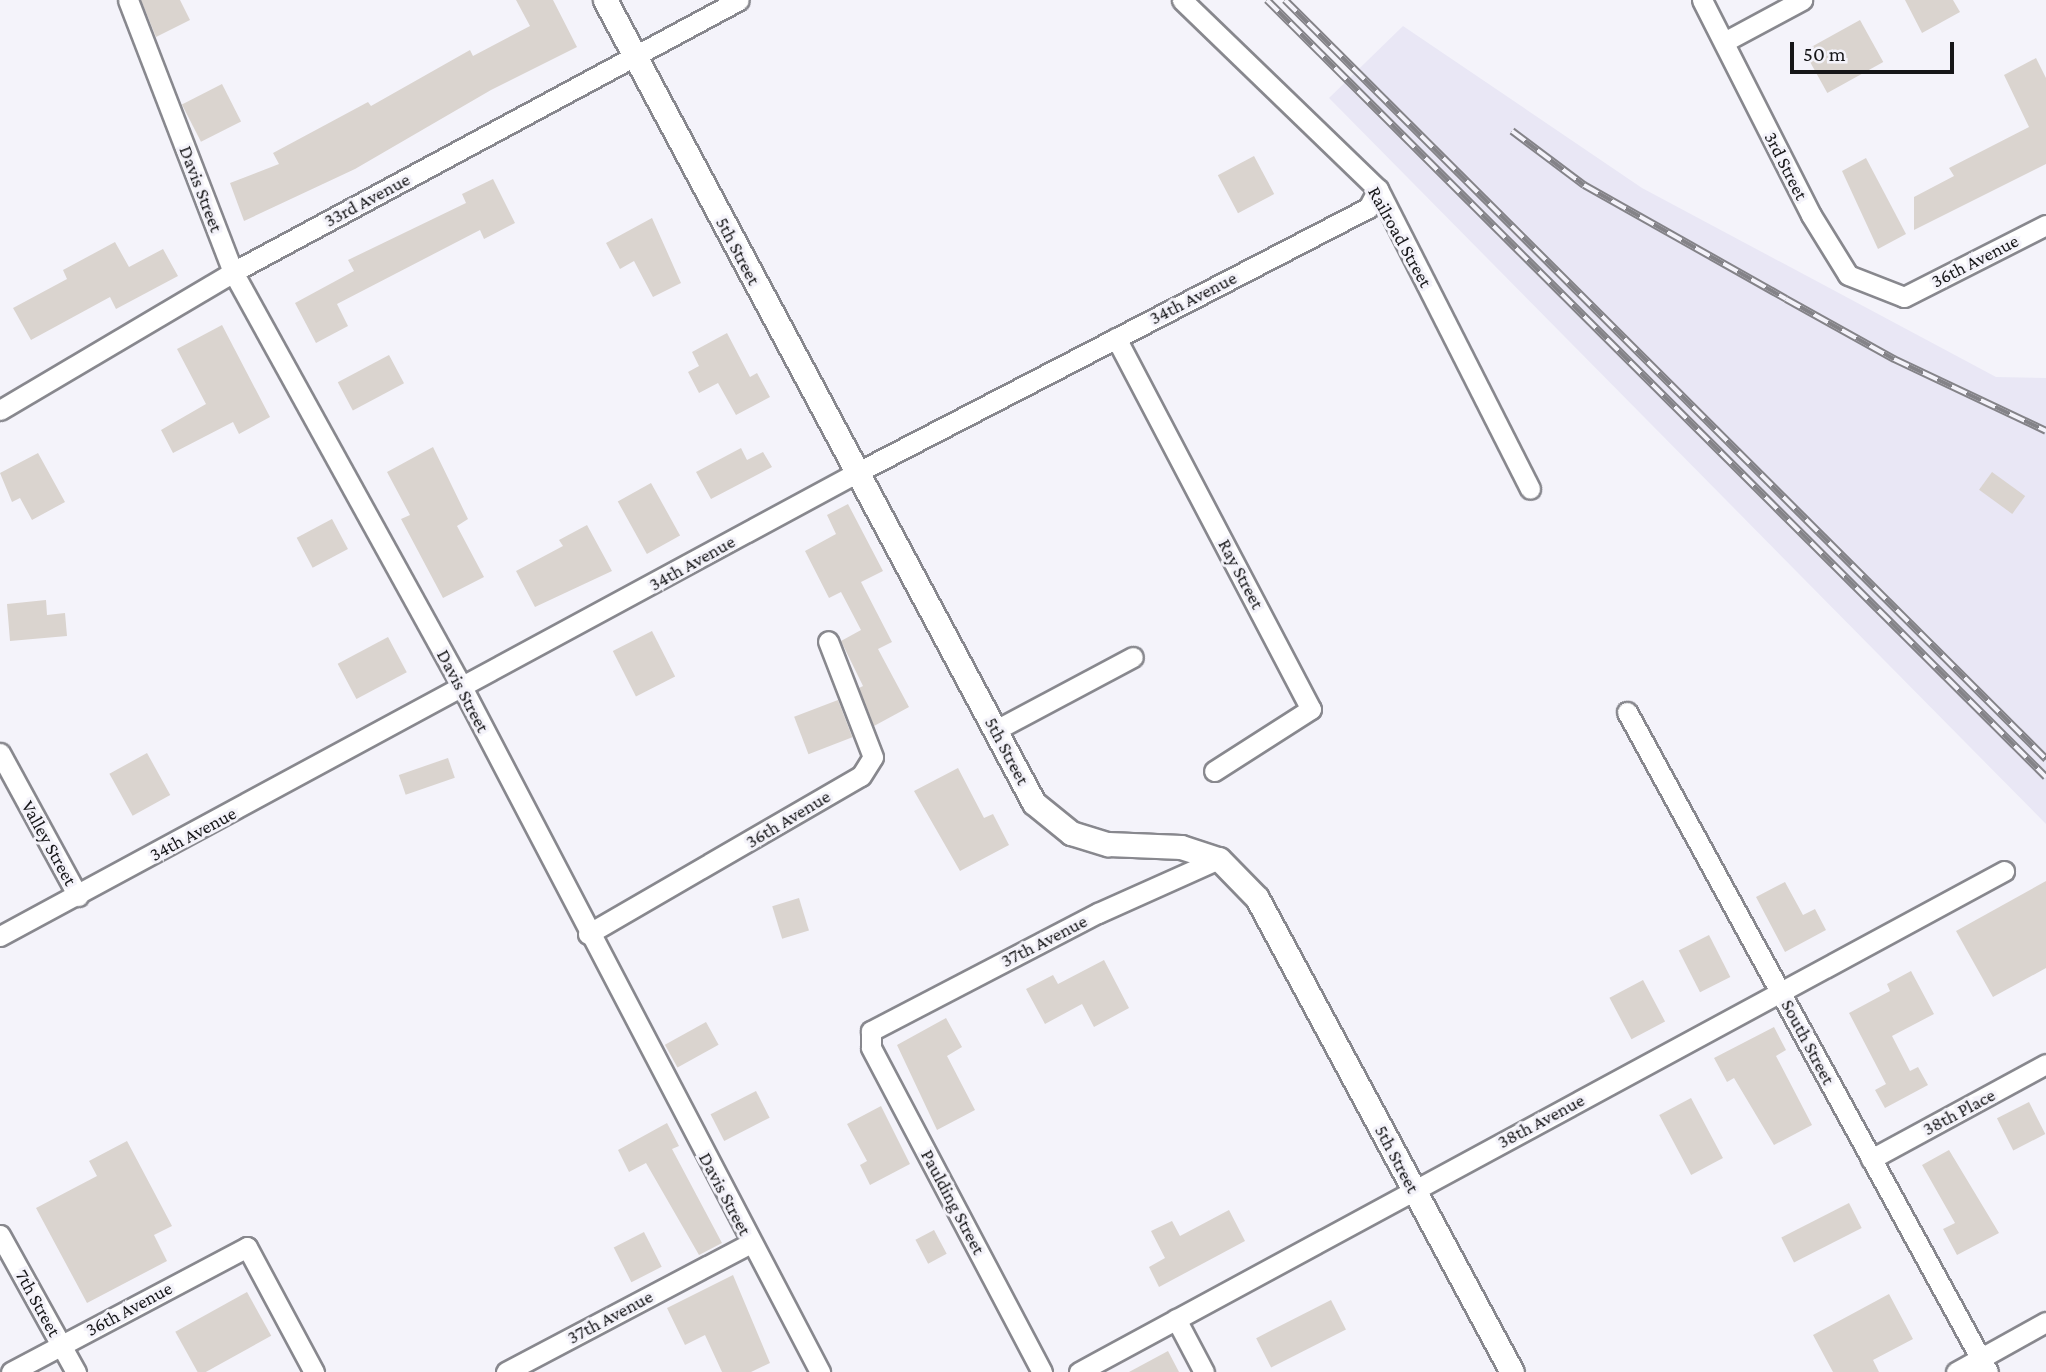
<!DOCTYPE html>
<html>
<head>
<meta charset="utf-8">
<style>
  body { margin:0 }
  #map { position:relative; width:2046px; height:1372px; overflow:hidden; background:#f4f3fa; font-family:"Crimson Pro",serif }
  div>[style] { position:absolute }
  .built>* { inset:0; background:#e9e7f5 }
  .building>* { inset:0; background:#dad4cf; transform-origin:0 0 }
  .roads { filter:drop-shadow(2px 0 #88888e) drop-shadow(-2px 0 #88888e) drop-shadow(0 2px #88888e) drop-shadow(0 -2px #88888e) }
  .minor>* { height:19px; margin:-9.5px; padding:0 9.5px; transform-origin:9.5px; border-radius:9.5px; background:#fff }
  .tertiary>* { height:23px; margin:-11.5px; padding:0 11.5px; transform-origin:11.5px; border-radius:11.5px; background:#fff }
  .rail>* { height:8px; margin-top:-4px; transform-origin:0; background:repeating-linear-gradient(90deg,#f4f3fa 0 16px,#848388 0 32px); box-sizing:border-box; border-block:2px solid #848388 }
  span { translate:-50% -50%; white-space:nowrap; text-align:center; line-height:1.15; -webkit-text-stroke:6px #f4f3fa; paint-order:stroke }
  .street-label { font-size:19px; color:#161618 }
  .scale { position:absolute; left:1790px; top:42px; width:164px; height:32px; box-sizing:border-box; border:4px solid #161618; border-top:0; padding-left:9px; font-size:21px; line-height:24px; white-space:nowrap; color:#161618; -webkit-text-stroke:5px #f4f3fa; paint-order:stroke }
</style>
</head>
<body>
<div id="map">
  <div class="built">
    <i style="clip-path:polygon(1403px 26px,1642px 188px,1996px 377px,2046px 378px,2046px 824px,1329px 98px)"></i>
  </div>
  <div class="building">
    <i style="clip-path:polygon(141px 0,180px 0,190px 20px,156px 37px)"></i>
    <i style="clip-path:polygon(516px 0,553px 0,577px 47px,491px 90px,355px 169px,244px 221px,230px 183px,279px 164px,273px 153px,368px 102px,371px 106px,470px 50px,473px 56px,530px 26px)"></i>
    <i style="clip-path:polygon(1905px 0,1953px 0,1960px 12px,1922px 33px)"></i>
    <i style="left:1860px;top:20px;width:48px;height:64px;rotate:61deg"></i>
    <i style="clip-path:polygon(2036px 58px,2046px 78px,2046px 164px,1914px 230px,1914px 197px,1954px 176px,1949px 168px,2029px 127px,2004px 75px)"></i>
    <i style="left:222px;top:84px;width:42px;height:45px;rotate:63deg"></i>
    <i style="left:1254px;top:156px;width:43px;height:41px;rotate:62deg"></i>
    <i style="clip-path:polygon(1866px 158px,1906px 234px,1878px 249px,1842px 171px)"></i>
    <i style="clip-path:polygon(493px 179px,515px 223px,484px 239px,480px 230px,337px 304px,348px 326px,316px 343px,295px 303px,354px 271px,348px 260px,466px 203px,462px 194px)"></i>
    <i style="clip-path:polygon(652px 218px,681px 283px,653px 297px,634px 261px,620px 269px,606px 243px)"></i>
    <i style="clip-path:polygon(115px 242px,129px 267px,163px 249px,178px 276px,116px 309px,110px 297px,31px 340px,13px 308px,67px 279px,63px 270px)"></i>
    <i style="clip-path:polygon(222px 325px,270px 417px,239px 434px,233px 422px,173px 453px,161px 430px,206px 404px,177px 349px)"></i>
    <i style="clip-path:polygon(727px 333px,750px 377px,757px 373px,770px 397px,736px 415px,718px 383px,699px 393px,688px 372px,699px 366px,692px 352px)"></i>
    <i style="left:389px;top:355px;width:32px;height:58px;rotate:62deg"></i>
    <i style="clip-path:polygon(433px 447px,468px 519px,457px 526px,484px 577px,443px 598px,401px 519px,410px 515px,387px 472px)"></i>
    <i style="clip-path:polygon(741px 448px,747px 460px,763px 452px,772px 467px,711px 499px,696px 472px)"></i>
    <i style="clip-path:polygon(38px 453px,65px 502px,32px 520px,20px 498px,12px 502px,0 473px)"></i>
    <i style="left:1992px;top:472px;width:41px;height:22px;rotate:36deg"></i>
    <i style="left:651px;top:483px;width:60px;height:38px;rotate:61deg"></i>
    <i style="clip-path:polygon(848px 504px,883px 571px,861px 582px,892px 642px,878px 649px,909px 707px,874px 726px,859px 688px,863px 686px,841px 641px,861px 630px,841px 592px,829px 598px,805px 551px,836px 534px,827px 515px)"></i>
    <i style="left:332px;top:519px;width:34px;height:40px;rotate:62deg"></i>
    <i style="clip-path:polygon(587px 525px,612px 571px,535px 607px,516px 571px,563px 546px,559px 540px)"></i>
    <i style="clip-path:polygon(46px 600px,47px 615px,65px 613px,67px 636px,10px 641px,7px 604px)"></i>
    <i style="left:652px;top:631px;width:51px;height:44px;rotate:63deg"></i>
    <i style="left:388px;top:637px;width:40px;height:57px;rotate:62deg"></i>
    <i style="left:838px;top:700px;width:40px;height:47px;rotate:69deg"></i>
    <i style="left:147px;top:753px;width:48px;height:43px;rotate:61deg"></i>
    <i style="left:448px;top:758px;width:21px;height:52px;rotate:71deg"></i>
    <i style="clip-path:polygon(958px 768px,984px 818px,993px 814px,1009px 845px,960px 871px,914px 791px)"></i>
    <i style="clip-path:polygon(2046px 881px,2046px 968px,1993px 997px,1956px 931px)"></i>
    <i style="clip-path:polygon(1785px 882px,1803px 915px,1815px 909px,1826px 930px,1785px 952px,1756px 897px)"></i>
    <i style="left:799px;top:898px;width:34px;height:28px;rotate:73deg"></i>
    <i style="left:1709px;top:935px;width:47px;height:34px;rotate:63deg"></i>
    <i style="clip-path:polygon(1104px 960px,1129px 1008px,1094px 1027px,1082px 1004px,1045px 1024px,1026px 989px,1053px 975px,1058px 984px)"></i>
    <i style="clip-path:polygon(1911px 971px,1934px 1014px,1892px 1036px,1910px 1071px,1918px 1067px,1928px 1085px,1885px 1108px,1875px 1090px,1886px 1084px,1849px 1013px,1890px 991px,1887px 984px)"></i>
    <i style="left:1643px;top:980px;width:47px;height:38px;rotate:62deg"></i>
    <i style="clip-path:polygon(946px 1018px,962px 1047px,947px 1056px,975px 1110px,937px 1130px,897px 1045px)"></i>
    <i style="left:706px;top:1022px;width:26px;height:47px;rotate:61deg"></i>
    <i style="clip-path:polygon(1774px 1027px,1786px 1050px,1776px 1056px,1812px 1125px,1774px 1145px,1734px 1078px,1727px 1082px,1714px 1058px)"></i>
    <i style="left:756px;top:1091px;width:30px;height:51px;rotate:63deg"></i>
    <i style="left:1691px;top:1098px;width:68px;height:36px;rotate:62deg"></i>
    <i style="left:2029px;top:1102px;width:36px;height:36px;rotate:63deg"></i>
    <i style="clip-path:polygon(881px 1106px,910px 1164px,870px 1185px,860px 1165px,867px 1161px,847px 1124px)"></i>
    <i style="clip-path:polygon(667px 1123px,679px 1146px,672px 1149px,722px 1243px,699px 1255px,646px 1163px,629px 1172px,618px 1150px)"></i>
    <i style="clip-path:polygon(127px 1141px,172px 1226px,154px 1235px,167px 1261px,87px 1303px,36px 1208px,97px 1176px,89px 1161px)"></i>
    <i style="clip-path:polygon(1949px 1150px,1999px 1233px,1957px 1255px,1943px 1229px,1955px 1223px,1922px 1165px)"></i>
    <i style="left:1849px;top:1203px;width:28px;height:76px;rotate:63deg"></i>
    <i style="clip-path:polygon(1229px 1210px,1245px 1241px,1159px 1287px,1149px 1267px,1165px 1258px,1151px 1231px,1172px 1221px,1180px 1236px)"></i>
    <i style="left:934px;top:1230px;width:27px;height:21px;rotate:62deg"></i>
    <i style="left:644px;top:1232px;width:39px;height:34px;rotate:63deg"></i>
    <i style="clip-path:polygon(733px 1275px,770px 1363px,751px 1372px,722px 1372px,705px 1335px,685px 1345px,667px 1308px)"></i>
    <i style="left:247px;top:1292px;width:50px;height:82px;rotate:61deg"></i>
    <i style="clip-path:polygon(1889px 1294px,1913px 1339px,1873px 1360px,1879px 1372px,1833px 1372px,1813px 1335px)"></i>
    <i style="left:1331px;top:1300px;width:33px;height:84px;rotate:63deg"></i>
    <i style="clip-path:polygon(1168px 1351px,1179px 1372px,1129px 1372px)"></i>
  </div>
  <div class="roads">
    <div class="minor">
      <i style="left:128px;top:0;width:292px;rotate:68.9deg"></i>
      <i style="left:233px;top:272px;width:476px;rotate:61.1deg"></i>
      <i style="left:463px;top:689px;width:771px;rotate:62.4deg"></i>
      <i style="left:1182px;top:0;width:272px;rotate:44deg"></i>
      <i style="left:1378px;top:189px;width:336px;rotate:63.1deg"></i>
      <i style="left:1702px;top:0;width:241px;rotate:63.1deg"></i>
      <i style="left:1811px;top:215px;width:70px;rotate:58.3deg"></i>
      <i style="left:1848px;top:275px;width:60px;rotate:21.4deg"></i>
      <i style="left:1904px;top:297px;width:159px;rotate:-26.9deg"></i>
      <i style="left:1724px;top:42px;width:89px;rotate:-28.3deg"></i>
      <i style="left:1116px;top:338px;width:419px;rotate:62.3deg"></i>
      <i style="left:1311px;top:709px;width:115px;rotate:147.4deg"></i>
      <i style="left:0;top:410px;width:271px;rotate:-30.6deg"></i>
      <i style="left:233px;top:272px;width:574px;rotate:-28.26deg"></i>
      <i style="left:1627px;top:712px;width:752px;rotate:61.32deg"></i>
      <i style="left:996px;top:730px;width:155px;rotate:-28.1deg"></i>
      <i style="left:0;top:753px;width:163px;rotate:61.4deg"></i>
      <i style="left:588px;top:934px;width:315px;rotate:-30.1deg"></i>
      <i style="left:861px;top:776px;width:22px;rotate:-58deg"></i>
      <i style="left:873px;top:757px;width:124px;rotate:-111.2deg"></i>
      <i style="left:0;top:936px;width:973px;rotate:-28.41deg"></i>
      <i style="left:856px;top:473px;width:577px;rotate:-27.37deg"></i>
      <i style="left:1368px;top:208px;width:21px;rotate:-62deg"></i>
      <i style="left:1871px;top:1159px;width:199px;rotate:-28.5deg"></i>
      <i style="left:0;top:1235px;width:157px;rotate:61deg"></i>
      <i style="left:1176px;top:1319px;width:60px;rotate:62.2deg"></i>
      <i style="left:11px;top:1372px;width:267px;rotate:-27.9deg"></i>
      <i style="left:247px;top:1247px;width:142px;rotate:61.8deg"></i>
      <i style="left:506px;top:1372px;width:277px;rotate:-27.8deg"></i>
      <i style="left:1042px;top:1372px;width:367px;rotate:-117.8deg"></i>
      <i style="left:871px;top:1047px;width:16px;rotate:-90deg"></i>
      <i style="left:871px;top:1031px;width:256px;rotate:-27.5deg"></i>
      <i style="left:1098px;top:913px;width:133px;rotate:-24.1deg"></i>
      <i style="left:1079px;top:1372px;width:1052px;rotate:-28.44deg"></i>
      <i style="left:1956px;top:1372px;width:103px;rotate:-29.1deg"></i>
    </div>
    <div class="tertiary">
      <i style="left:605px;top:0;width:910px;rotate:61.89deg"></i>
      <i style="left:1034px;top:803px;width:48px;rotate:39deg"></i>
      <i style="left:1071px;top:833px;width:39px;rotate:17deg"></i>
      <i style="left:1108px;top:844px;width:73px;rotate:2.4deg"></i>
      <i style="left:1181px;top:847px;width:40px;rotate:18deg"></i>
      <i style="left:1219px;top:859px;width:54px;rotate:45.7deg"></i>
      <i style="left:1257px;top:898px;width:538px;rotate:61.72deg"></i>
    </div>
  </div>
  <div class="rail">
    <i style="left:1267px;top:0;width:1100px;rotate:44.93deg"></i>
    <i style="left:1285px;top:0;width:1075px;rotate:44.92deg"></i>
    <i style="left:1512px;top:131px;width:90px;rotate:36.9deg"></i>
    <i style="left:1584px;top:185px;width:232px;rotate:29.4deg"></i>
    <i style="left:1786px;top:299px;width:124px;rotate:29.1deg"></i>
    <i style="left:1894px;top:359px;width:168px;rotate:25.3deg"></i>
  </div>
  <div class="street-label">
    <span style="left:1786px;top:166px;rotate:63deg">3rd Street</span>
    <span style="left:201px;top:189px;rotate:69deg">Davis Street</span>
    <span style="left:367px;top:200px;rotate:-28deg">33rd Avenue</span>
    <span style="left:1400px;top:237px;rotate:61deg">Railroad Street</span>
    <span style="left:738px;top:251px;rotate:62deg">5th Street</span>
    <span style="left:1975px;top:261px;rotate:-27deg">36th Avenue</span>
    <span style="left:1193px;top:298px;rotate:-27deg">34th Avenue</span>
    <span style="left:692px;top:563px;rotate:-29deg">34th Avenue</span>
    <span style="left:1241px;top:574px;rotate:62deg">Ray Street</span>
    <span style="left:463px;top:691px;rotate:62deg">Davis Street</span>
    <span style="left:1007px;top:751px;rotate:62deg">5th Street</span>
    <span style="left:788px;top:819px;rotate:-31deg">36th Avenue</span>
    <span style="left:193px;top:834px;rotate:-28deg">34th Avenue</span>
    <span style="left:49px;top:843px;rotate:61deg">Valley Street</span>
    <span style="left:1044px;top:941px;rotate:-27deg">37th Avenue</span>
    <span style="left:1808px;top:1042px;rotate:62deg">South Street</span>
    <span style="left:1959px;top:1112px;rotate:-28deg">38th Place</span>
    <span style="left:1541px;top:1121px;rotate:-28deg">38th Avenue</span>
    <span style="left:1397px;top:1159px;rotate:62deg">5th Street</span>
    <span style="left:725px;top:1194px;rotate:62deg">Davis Street</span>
    <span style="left:953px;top:1202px;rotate:62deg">Paulding Street</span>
    <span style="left:38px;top:1303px;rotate:61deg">7th Street</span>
    <span style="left:129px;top:1309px;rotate:-28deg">36th Avenue</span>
    <span style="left:610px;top:1317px;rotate:-28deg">37th Avenue</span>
  </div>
  <div class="scale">50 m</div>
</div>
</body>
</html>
